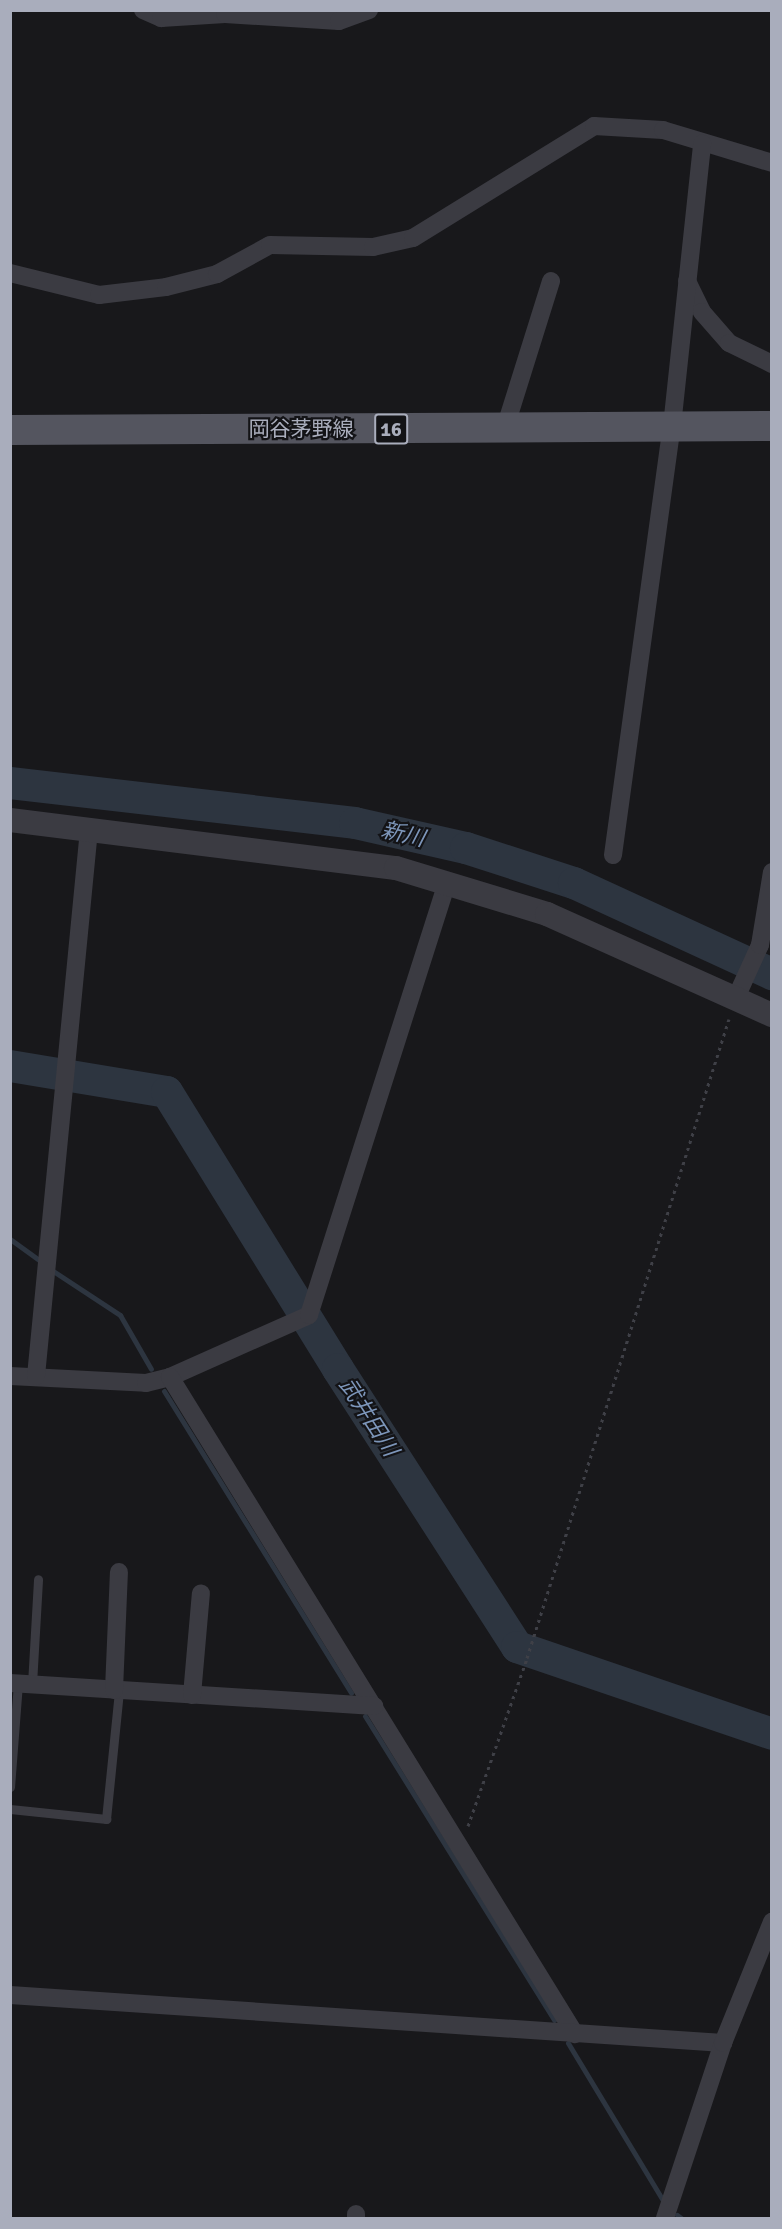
<!DOCTYPE html>
<html>
<head>
<meta charset="utf-8">
<style>
  body { margin:0 }
  #map { position:relative; width:782px; height:2229px; overflow:hidden; background:#18181b; font-family:Signika,"Noto Sans JP",sans-serif }
  div>[style] { position:absolute }
  .stream>* { height:5px; margin:-2.5px; padding:0 2.5px; transform-origin:2.5px; border-radius:2.5px; background:#2d3540 }
  .river>* { height:32px; margin:-16px; padding:0 16px; transform-origin:16px; border-radius:16px; background:#2d3540 }
  .path>* { height:3px; margin-top:-1.5px; transform-origin:0; background:repeating-linear-gradient(90deg,#3f4047 0 3px,transparent 0 7.5px) }
  .service>* { height:9px; margin:-4.5px; padding:0 4.5px; transform-origin:4.5px; border-radius:4.5px; background:#3b3b42 }
  .minor>* { height:18px; margin:-9px; padding:0 9px; transform-origin:9px; border-radius:9px; background:#3b3b42 }
  .tertiary>* { height:24px; margin:-12px; padding:0 12px; transform-origin:12px; border-radius:12px; background:#3b3b42 }
  .primary>* { height:30px; margin:-15px; padding:0 15px; transform-origin:15px; border-radius:15px; background:#54555f }
  span { translate:-50% -50%; white-space:nowrap; text-align:center; line-height:1.15; -webkit-text-stroke:4.5px #131316; paint-order:stroke }
  .shield-label span { padding:2px 4px; background:#131316; border:2px solid; border-radius:4px; -webkit-text-stroke-width:0 }
  .shield-label { font-size:20px; color:#a9adbc; font-weight:700 }
  .street-label { font-size:21px; color:#a9adbc }
  .water-label { font-size:22px; color:#7d96ba; font-style:italic }
  .frame { position:absolute; inset:0; border:12px solid #a9adbc; pointer-events:none }
</style>
</head>
<body>
<div id="map">
  <div class="stream">
    <i style="left:10px;top:1239px;width:41px;rotate:36deg"></i>
    <i style="left:50px;top:1269px;width:84px;rotate:33.3deg"></i>
    <i style="left:120px;top:1315px;width:62px;rotate:60.1deg"></i>
    <i style="left:164px;top:1391px;width:355px;rotate:58.2deg"></i>
    <i style="left:365px;top:1716px;width:358px;rotate:58.1deg"></i>
    <i style="left:568px;top:2043px;width:186px;rotate:58.9deg"></i>
    <i style="left:677px;top:2215px;width:5px;rotate:37deg"></i>
  </div>
  <div class="river">
    <i style="left:10px;top:783px;width:347px;rotate:6.6deg"></i>
    <i style="left:355px;top:823px;width:114px;rotate:12.7deg"></i>
    <i style="left:466px;top:848px;width:114px;rotate:18deg"></i>
    <i style="left:574px;top:883px;width:218px;rotate:24.7deg"></i>
    <i style="left:10px;top:1066px;width:159px;rotate:9.4deg"></i>
    <i style="left:167px;top:1092px;width:326px;rotate:58.3deg"></i>
    <i style="left:338px;top:1369px;width:331px;rotate:57.2deg"></i>
    <i style="left:517px;top:1647px;width:269px;rotate:18.8deg"></i>
  </div>
  <div class="path">
    <i style="left:468px;top:1826px;width:178px;rotate:-70.6deg"></i>
    <i style="left:527px;top:1658px;width:670px;rotate:-72.46deg"></i>
  </div>
  <div class="service">
    <i style="left:32px;top:1684px;width:105px;rotate:-86.7deg"></i>
    <i style="left:10px;top:1787px;width:103px;rotate:-85.6deg"></i>
    <i style="left:10px;top:1809px;width:97px;rotate:5.9deg"></i>
    <i style="left:106px;top:1819px;width:130px;rotate:-84.2deg"></i>
  </div>
  <div class="minor">
    <i style="left:143px;top:10px;width:20px;rotate:24deg"></i>
    <i style="left:161px;top:18px;width:64px;rotate:-3.6deg"></i>
    <i style="left:225px;top:14px;width:114px;rotate:3.5deg"></i>
    <i style="left:339px;top:21px;width:32px;rotate:-20deg"></i>
    <i style="left:10px;top:273px;width:92px;rotate:13.9deg"></i>
    <i style="left:99px;top:295px;width:67px;rotate:-6.8deg"></i>
    <i style="left:166px;top:287px;width:53px;rotate:-14.3deg"></i>
    <i style="left:217px;top:274px;width:60px;rotate:-28.7deg"></i>
    <i style="left:270px;top:245px;width:103px;rotate:1.1deg"></i>
    <i style="left:373px;top:247px;width:41px;rotate:-12.7deg"></i>
    <i style="left:413px;top:238px;width:213px;rotate:-31.7deg"></i>
    <i style="left:594px;top:126px;width:69px;rotate:3.3deg"></i>
    <i style="left:663px;top:130px;width:114px;rotate:16.8deg"></i>
    <i style="left:687px;top:281px;width:34px;rotate:64deg"></i>
    <i style="left:702px;top:312px;width:41px;rotate:48.9deg"></i>
    <i style="left:729px;top:343px;width:48px;rotate:26deg"></i>
    <i style="left:505px;top:428px;width:154px;rotate:-72.6deg"></i>
    <i style="left:613px;top:855px;width:433px;rotate:-82.2deg"></i>
    <i style="left:672px;top:426px;width:284px;rotate:-83.9deg"></i>
    <i style="left:735px;top:1000px;width:60px;rotate:-65.6deg"></i>
    <i style="left:760px;top:945px;width:74px;rotate:-80.7deg"></i>
    <i style="left:10px;top:1376px;width:136px;rotate:2.9deg"></i>
    <i style="left:146px;top:1383px;width:25px;rotate:-14deg"></i>
    <i style="left:170px;top:1377px;width:152px;rotate:-24deg"></i>
    <i style="left:309px;top:1315px;width:454px;rotate:-72.3deg"></i>
    <i style="left:36px;top:1376px;width:549px;rotate:-84.46deg"></i>
    <i style="left:170px;top:1377px;width:772px;rotate:58.35deg"></i>
    <i style="left:10px;top:1683px;width:365px;rotate:3.6deg"></i>
    <i style="left:114px;top:1690px;width:118px;rotate:-87.6deg"></i>
    <i style="left:192px;top:1695px;width:102px;rotate:-85deg"></i>
    <i style="left:10px;top:1995px;width:715px;rotate:3.85deg"></i>
    <i style="left:356px;top:2218px;width:4px;rotate:-90deg"></i>
    <i style="left:665px;top:2218px;width:184px;rotate:-71.7deg"></i>
    <i style="left:723px;top:2043px;width:131px;rotate:-68deg"></i>
  </div>
  <div class="tertiary">
    <i style="left:10px;top:820px;width:389px;rotate:7.1deg"></i>
    <i style="left:396px;top:868px;width:158px;rotate:16.9deg"></i>
    <i style="left:547px;top:914px;width:247px;rotate:24.2deg"></i>
  </div>
  <div class="primary">
    <i style="left:10px;top:430px;width:762px;rotate:-0.3deg"></i>
  </div>
  <div class="shield-label">
    <span style="left:391px;top:429px">16</span>
  </div>
  <div class="street-label">
    <span style="left:301px;top:429px">岡谷茅野線</span>
  </div>
  <div class="water-label">
    <span style="left:403px;top:834px;rotate:13deg">新川</span>
    <span style="left:369px;top:1417px;rotate:57deg">武井田川</span>
  </div>
  <div class="frame"></div>
</div>
</body>
</html>
